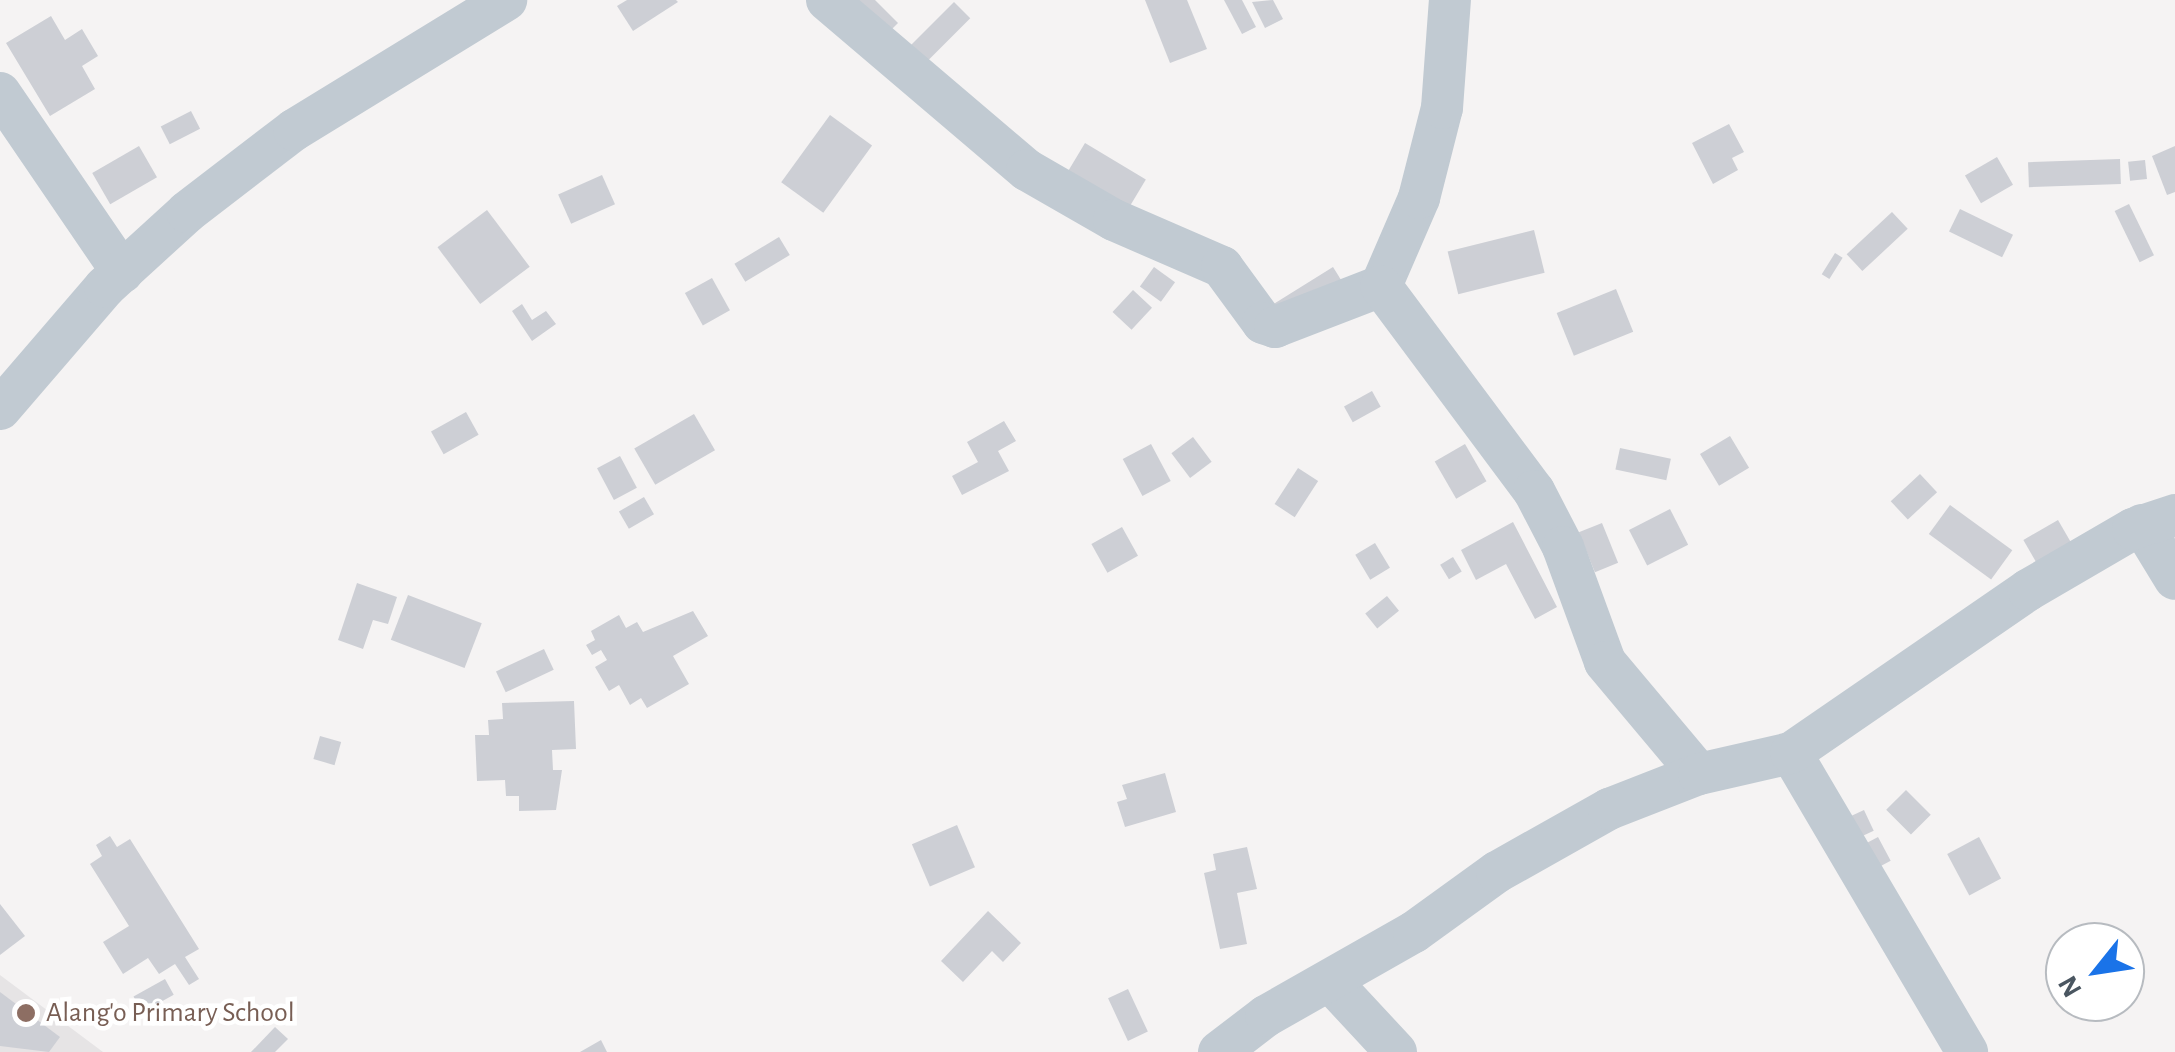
<!DOCTYPE html>
<html>
<head>
<meta charset="utf-8">
<style>
  body { margin:0 }
  #map { position:relative; width:2175px; height:1052px; overflow:hidden; background:#f5f3f3; font-family:"Alegreya Sans",sans-serif }
  div>[style] { position:absolute }
  .education>* { inset:0; background:#e6e4e5 }
  .building>* { inset:0; background:#cdcfd5; transform-origin:0 0 }
  .minor>* { height:42px; margin:-21px; padding:0 21px; transform-origin:21px; border-radius:21px; background:#c1cad2 }
  .dots>* { width:28px; height:28px; translate:-50% -50%; box-sizing:border-box; border:5px solid #fff; border-radius:50% }
  span { translate:-50% -50%; white-space:nowrap; text-align:center; line-height:1.15; -webkit-text-stroke:9px #fff; paint-order:stroke }
  .education-label { font-size:28px; color:#785e54 }
  .left { translate:0 -50%; text-align:left }
  .north { position:absolute; left:2045px; top:922px; width:100px; height:100px; box-sizing:border-box; background:#fff; border:2px solid #b7bbc0; border-radius:50%; rotate:240deg; font-size:28px; font-weight:700; line-height:40px; text-align:center; color:#4a5661 }
  .north::after { content:''; display:block; margin:auto; width:35px; height:45px; background:#1a73e8; clip-path:polygon(50% 0,100% 100%,50% 72%,0 100%) }
</style>
</head>
<body>
<div id="map">
  <div class="education">
    <i style="clip-path:polygon(0 975px,103px 1052px,0 1052px)"></i>
  </div>
  <div class="building">
    <i style="clip-path:polygon(627px 0,676px 0,678px 2px,633px 31px,617px 6px)"></i>
    <i style="clip-path:polygon(848px 0,875px 0,898px 23px,885px 36px)"></i>
    <i style="clip-path:polygon(1145px 0,1187px 0,1207px 49px,1170px 63px)"></i>
    <i style="clip-path:polygon(1224px 0,1242px 0,1256px 27px,1242px 34px)"></i>
    <i style="clip-path:polygon(1273px 0,1283px 19px,1265px 28px,1252px 2px)"></i>
    <i style="left:954px;top:2px;width:23px;height:70px;rotate:45deg"></i>
    <i style="clip-path:polygon(51px 16px,65px 40px,82px 29px,98px 56px,82px 66px,95px 89px,50px 116px,6px 43px)"></i>
    <i style="left:191px;top:111px;width:20px;height:34px;rotate:63deg"></i>
    <i style="left:830px;top:115px;width:52px;height:83px;rotate:36deg"></i>
    <i style="clip-path:polygon(1729px 124px,1744px 152px,1732px 158px,1738px 170px,1713px 184px,1692px 143px)"></i>
    <i style="left:1085px;top:143px;width:71px;height:37px;rotate:31deg"></i>
    <i style="left:139px;top:146px;width:36px;height:54px;rotate:60deg"></i>
    <i style="clip-path:polygon(2175px 146px,2175px 192px,2167px 195px,2152px 156px)"></i>
    <i style="left:1997px;top:157px;width:32px;height:37px;rotate:60deg"></i>
    <i style="left:2120px;top:159px;width:25px;height:92px;rotate:88deg"></i>
    <i style="left:2145px;top:160px;width:19px;height:17px;rotate:84deg"></i>
    <i style="left:602px;top:175px;width:32px;height:48px;rotate:66deg"></i>
    <i style="left:2129px;top:204px;width:57px;height:16px;rotate:64deg"></i>
    <i style="left:1960px;top:209px;width:59px;height:25px;rotate:26deg"></i>
    <i style="left:487px;top:210px;width:71px;height:62px;rotate:53deg"></i>
    <i style="left:1892px;top:212px;width:23px;height:62px;rotate:47deg"></i>
    <i style="left:1534px;top:230px;width:44px;height:89px;rotate:76deg"></i>
    <i style="left:779px;top:237px;width:21px;height:52px;rotate:59deg"></i>
    <i style="left:1835px;top:253px;width:9px;height:25px;rotate:32deg"></i>
    <i style="left:1154px;top:267px;width:26px;height:24px;rotate:36deg"></i>
    <i style="left:1333px;top:267px;width:22px;height:70px;rotate:58deg"></i>
    <i style="left:712px;top:278px;width:37px;height:31px;rotate:61deg"></i>
    <i style="left:1616px;top:289px;width:46px;height:64px;rotate:68deg"></i>
    <i style="left:1133px;top:290px;width:26px;height:30px;rotate:43deg"></i>
    <i style="clip-path:polygon(522px 304px,532px 320px,546px 311px,556px 324px,532px 341px,512px 311px)"></i>
    <i style="left:1372px;top:391px;width:18px;height:32px;rotate:61deg"></i>
    <i style="left:466px;top:412px;width:26px;height:40px;rotate:61deg"></i>
    <i style="left:694px;top:414px;width:42px;height:69px;rotate:60deg"></i>
    <i style="clip-path:polygon(1004px 421px,1016px 441px,998px 451px,1009px 471px,962px 495px,952px 476px,978px 462px,967px 442px)"></i>
    <i style="left:1730px;top:436px;width:37px;height:35px;rotate:59deg"></i>
    <i style="left:1193px;top:437px;width:31px;height:27px;rotate:53deg"></i>
    <i style="left:1151px;top:444px;width:42px;height:32px;rotate:62deg"></i>
    <i style="left:1465px;top:444px;width:43px;height:35px;rotate:60deg"></i>
    <i style="left:1620px;top:448px;width:52px;height:22px;rotate:12deg"></i>
    <i style="left:620px;top:456px;width:36px;height:26px;rotate:62deg"></i>
    <i style="left:1298px;top:468px;width:24px;height:43px;rotate:33deg"></i>
    <i style="left:1920px;top:474px;width:25px;height:40px;rotate:47deg"></i>
    <i style="left:644px;top:497px;width:20px;height:29px;rotate:60deg"></i>
    <i style="left:1950px;top:505px;width:77px;height:36px;rotate:36deg"></i>
    <i style="left:1670px;top:509px;width:40px;height:46px;rotate:63deg"></i>
    <i style="left:2058px;top:520px;width:28px;height:40px;rotate:60deg"></i>
    <i style="clip-path:polygon(1513px 522px,1557px 607px,1535px 619px,1506px 564px,1476px 580px,1461px 550px)"></i>
    <i style="left:1602px;top:523px;width:43px;height:25px;rotate:68deg"></i>
    <i style="left:1122px;top:527px;width:33px;height:35px;rotate:61deg"></i>
    <i style="left:1375px;top:543px;width:29px;height:23px;rotate:59deg"></i>
    <i style="left:1453px;top:557px;width:17px;height:15px;rotate:59deg"></i>
    <i style="clip-path:polygon(357px 583px,397px 597px,388px 624px,373px 620px,363px 649px,338px 640px)"></i>
    <i style="left:408px;top:595px;width:79px;height:48px;rotate:21deg"></i>
    <i style="left:1387px;top:596px;width:19px;height:28px;rotate:51deg"></i>
    <i style="clip-path:polygon(693px 611px,708px 636px,673px 656px,689px 684px,647px 708px,641px 698px,630px 705px,619px 685px,609px 691px,595px 667px,607px 660px,601px 650px,592px 655px,586px 645px,595px 640px,591px 631px,619px 615px,626px 628px,637px 622px,643px 632px)"></i>
    <i style="left:544px;top:649px;width:23px;height:53px;rotate:65deg"></i>
    <i style="clip-path:polygon(574px 701px,576px 749px,552px 750px,553px 770px,562px 770px,556px 810px,519px 811px,519px 796px,506px 796px,505px 780px,477px 781px,475px 735px,489px 735px,488px 720px,503px 719px,502px 703px)"></i>
    <i style="left:320px;top:736px;width:22px;height:24px;rotate:16deg"></i>
    <i style="clip-path:polygon(1165px 773px,1176px 812px,1125px 827px,1117px 802px,1127px 799px,1122px 785px)"></i>
    <i style="left:1906px;top:790px;width:35px;height:28px;rotate:45deg"></i>
    <i style="left:1864px;top:810px;width:23px;height:19px;rotate:65deg"></i>
    <i style="left:957px;top:825px;width:46px;height:49px;rotate:67deg"></i>
    <i style="clip-path:polygon(110px 836px,117px 847px,130px 839px,199px 949px,185px 957px,199px 979px,189px 985px,175px 964px,159px 974px,148px 958px,123px 974px,103px 942px,129px 926px,90px 864px,102px 856px,96px 845px)"></i>
    <i style="left:1878px;top:837px;width:27px;height:16px;rotate:62deg"></i>
    <i style="left:1979px;top:837px;width:47px;height:36px;rotate:62deg"></i>
    <i style="clip-path:polygon(1247px 847px,1257px 889px,1237px 893px,1247px 944px,1220px 949px,1204px 873px,1216px 870px,1213px 854px)"></i>
    <i style="clip-path:polygon(0 904px,25px 936px,0 955px)"></i>
    <i style="clip-path:polygon(988px 911px,1021px 943px,1003px 962px,992px 951px,963px 982px,941px 961px)"></i>
    <i style="left:165px;top:979px;width:18px;height:36px;rotate:61deg"></i>
    <i style="left:1128px;top:989px;width:47px;height:22px;rotate:65deg"></i>
    <i style="clip-path:polygon(0 992px,60px 1037px,49px 1052px,0 1046px)"></i>
    <i style="clip-path:polygon(275px 1027px,288px 1039px,275px 1052px,251px 1052px)"></i>
    <i style="clip-path:polygon(601px 1040px,607px 1052px,580px 1052px)"></i>
  </div>
  <div class="minor">
    <i style="left:827px;top:0;width:262px;rotate:40.4deg"></i>
    <i style="left:1027px;top:170px;width:100px;rotate:29.9deg"></i>
    <i style="left:1114px;top:220px;width:118px;rotate:23.5deg"></i>
    <i style="left:1222px;top:267px;width:69px;rotate:53.8deg"></i>
    <i style="left:1263px;top:323px;width:13px;rotate:18deg"></i>
    <i style="left:1275px;top:327px;width:114px;rotate:-21.1deg"></i>
    <i style="left:1381px;top:286px;width:96px;rotate:-66.6deg"></i>
    <i style="left:1419px;top:198px;width:93px;rotate:-75.7deg"></i>
    <i style="left:1442px;top:108px;width:108px;rotate:-85.8deg"></i>
    <i style="left:0;top:93px;width:217px;rotate:55.7deg"></i>
    <i style="left:1381px;top:286px;width:256px;rotate:53.3deg"></i>
    <i style="left:1534px;top:491px;width:63px;rotate:62.6deg"></i>
    <i style="left:1563px;top:547px;width:122px;rotate:69.9deg"></i>
    <i style="left:1605px;top:662px;width:146px;rotate:50deg"></i>
    <i style="left:0;top:409px;width:161px;rotate:-49.3deg"></i>
    <i style="left:105px;top:287px;width:111px;rotate:-42.4deg"></i>
    <i style="left:187px;top:212px;width:135px;rotate:-37.5deg"></i>
    <i style="left:294px;top:130px;width:249px;rotate:-31.5deg"></i>
    <i style="left:2142px;top:525px;width:63px;rotate:58.6deg"></i>
    <i style="left:1791px;top:753px;width:347px;rotate:59.5deg"></i>
    <i style="left:1330px;top:981px;width:97px;rotate:47.1deg"></i>
    <i style="left:1219px;top:1052px;width:59px;rotate:-37.5deg"></i>
    <i style="left:1266px;top:1016px;width:170px;rotate:-29.6deg"></i>
    <i style="left:1414px;top:932px;width:102px;rotate:-35.9deg"></i>
    <i style="left:1497px;top:872px;width:129px;rotate:-29.4deg"></i>
    <i style="left:1609px;top:809px;width:97px;rotate:-21.3deg"></i>
    <i style="left:1699px;top:774px;width:94px;rotate:-12.9deg"></i>
    <i style="left:1791px;top:753px;width:288px;rotate:-34.5deg"></i>
    <i style="left:2028px;top:590px;width:121px;rotate:-30.2deg"></i>
    <i style="left:2133px;top:529px;width:44px;rotate:-18.4deg"></i>
  </div>
  <div class="dots">
    <i style="left:26px;top:1013px;background:#8d6e63"></i>
  </div>
  <div class="education-label">
    <span class="left" style="left:46px;top:1013px">Alang'o Primary School</span>
  </div>
  <div class="north">N</div>
</div>
</body>
</html>
